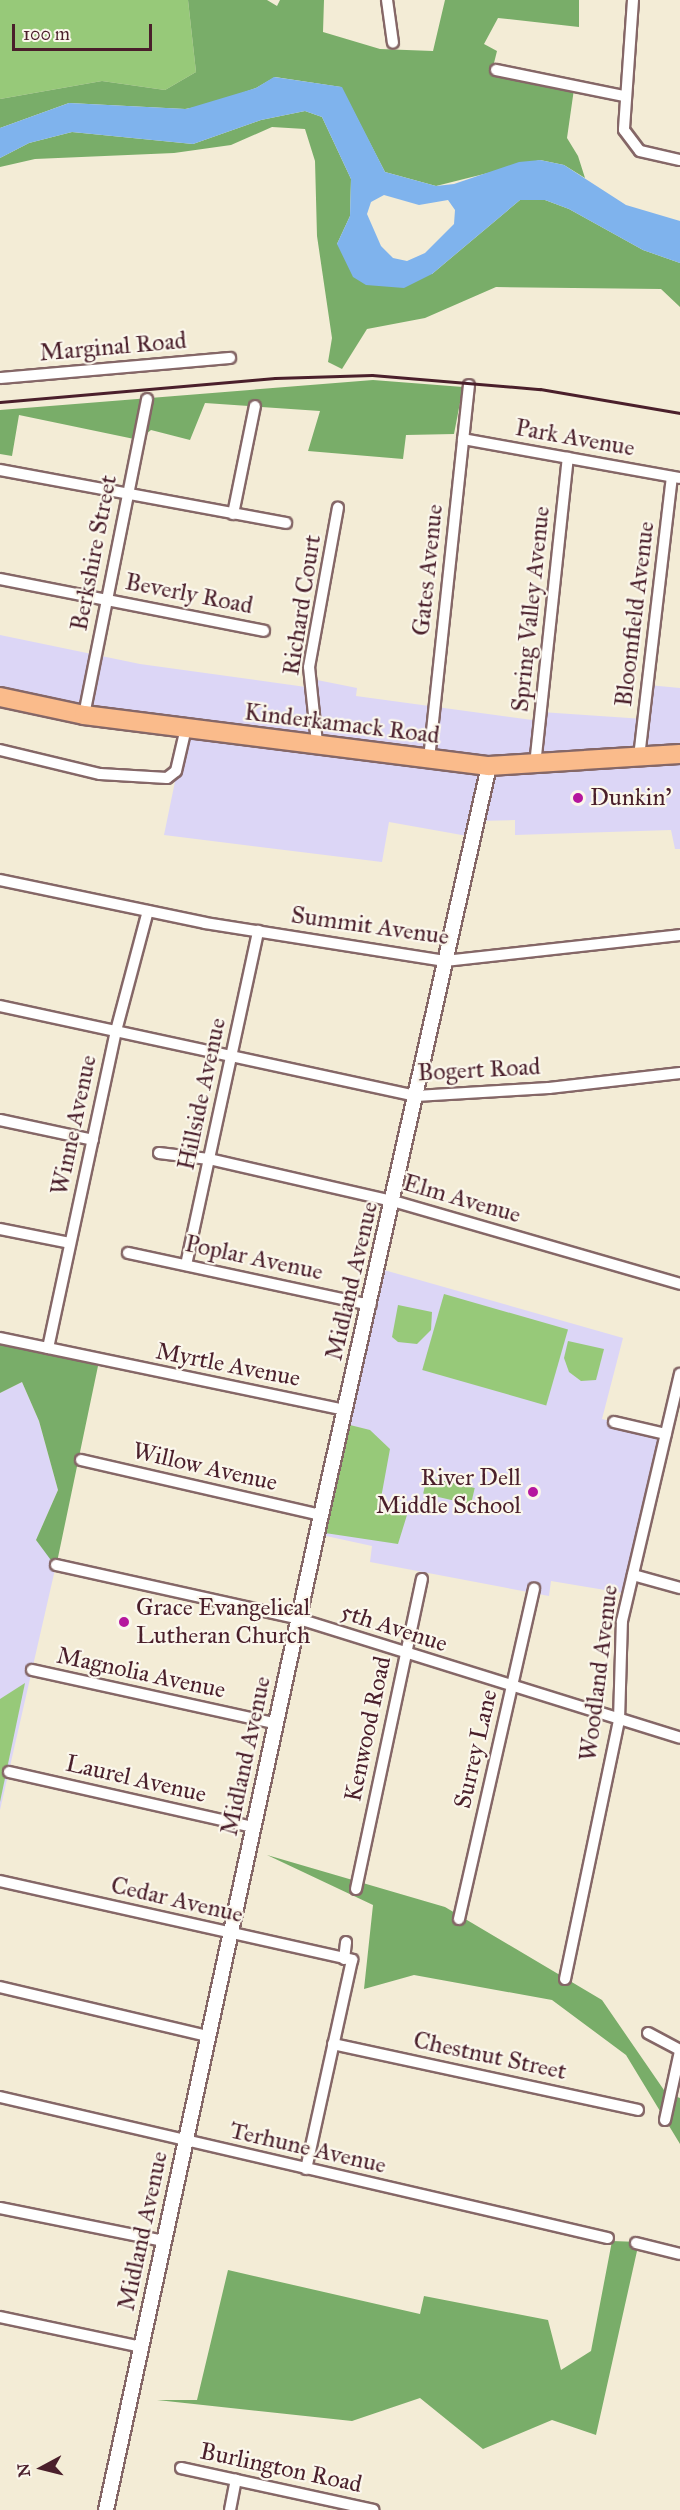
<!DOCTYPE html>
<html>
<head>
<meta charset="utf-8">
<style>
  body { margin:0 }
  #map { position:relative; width:680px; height:2510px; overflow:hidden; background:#f3ecd6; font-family:"IM FELL Great Primer",serif }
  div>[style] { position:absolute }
  .built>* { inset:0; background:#dcd6f6 }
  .green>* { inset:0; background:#97c979; transform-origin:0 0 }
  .forest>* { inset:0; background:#79ad69 }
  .water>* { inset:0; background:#7fb3ed }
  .roads { filter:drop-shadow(2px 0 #856767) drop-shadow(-2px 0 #856767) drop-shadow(0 2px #856767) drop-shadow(0 -2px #856767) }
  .minor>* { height:10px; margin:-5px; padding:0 5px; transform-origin:5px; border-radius:5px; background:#fff }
  .tertiary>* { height:14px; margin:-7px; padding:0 7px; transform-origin:7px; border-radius:7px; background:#fff }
  .primary>* { height:18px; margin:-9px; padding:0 9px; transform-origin:9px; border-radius:9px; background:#fabb8b }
  .rail>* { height:3px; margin:-1.5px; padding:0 1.5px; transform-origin:1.5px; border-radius:1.5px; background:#4a1f2b }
  .dots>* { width:16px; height:16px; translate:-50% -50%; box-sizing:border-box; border:3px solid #fbf7ec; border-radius:50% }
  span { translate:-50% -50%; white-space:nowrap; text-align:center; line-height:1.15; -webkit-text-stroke:4.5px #fbf7ec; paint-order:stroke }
  .street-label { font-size:24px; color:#4a1f2b }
  .poi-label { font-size:24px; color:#4a1f2b }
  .left { translate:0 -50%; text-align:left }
  .right { translate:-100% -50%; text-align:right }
  .north { position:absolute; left:12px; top:2438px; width:60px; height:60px; -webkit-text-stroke:4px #fbf7ec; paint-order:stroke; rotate:263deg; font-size:16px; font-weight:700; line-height:24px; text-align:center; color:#4a1f2b }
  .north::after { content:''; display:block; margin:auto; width:21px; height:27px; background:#4a1f2b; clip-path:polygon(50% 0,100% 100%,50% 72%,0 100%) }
  .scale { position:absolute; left:12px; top:24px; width:140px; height:27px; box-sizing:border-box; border:3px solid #4a1f2b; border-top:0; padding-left:8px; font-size:18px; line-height:21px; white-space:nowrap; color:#4a1f2b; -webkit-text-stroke:4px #fbf7ec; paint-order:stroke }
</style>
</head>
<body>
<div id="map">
  <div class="built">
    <i style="clip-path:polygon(0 635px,140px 664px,313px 688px,317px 680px,357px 688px,356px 696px,540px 721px,541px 712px,644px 719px,648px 685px,680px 688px,680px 849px,675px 849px,671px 830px,515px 835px,515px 820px,477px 821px,473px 837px,389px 822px,382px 862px,164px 835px,186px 728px,0 697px)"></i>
    <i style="clip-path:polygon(384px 1270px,623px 1338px,602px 1419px,666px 1434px,629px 1594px,551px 1581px,549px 1596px,370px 1562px,372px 1546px,317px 1534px)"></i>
    <i style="clip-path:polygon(22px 1382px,39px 1421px,58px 1490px,36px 1540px,56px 1565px,0 1810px,0 1393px)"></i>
  </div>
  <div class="green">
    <i style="clip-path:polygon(0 0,188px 0,196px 72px,165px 90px,102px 81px,0 99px)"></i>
    <i style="left:444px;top:1294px;width:129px;height:79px;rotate:16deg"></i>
    <i style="clip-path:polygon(398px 1305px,432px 1312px,431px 1330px,417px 1344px,398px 1342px,392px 1337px)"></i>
    <i style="clip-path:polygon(568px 1341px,604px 1349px,596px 1380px,581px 1381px,569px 1372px,564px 1358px)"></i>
    <i style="clip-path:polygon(350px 1425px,370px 1430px,390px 1449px,379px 1509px,407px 1515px,398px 1544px,325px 1533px)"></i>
    <i style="left:427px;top:1477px;width:49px;height:17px;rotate:13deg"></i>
    <i style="clip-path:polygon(25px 1683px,0 1802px,0 1699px)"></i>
  </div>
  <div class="forest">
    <i style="clip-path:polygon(188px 0,267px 0,277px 6px,280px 0,324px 0,323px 32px,380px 49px,433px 51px,445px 0,579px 0,579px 27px,498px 18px,484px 44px,497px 51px,491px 75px,574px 89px,567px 138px,578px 156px,585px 178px,564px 165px,540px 160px,436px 186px,385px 172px,341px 87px,275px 77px,256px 88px,208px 105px,185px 109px,69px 103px,0 128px,0 99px,102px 81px,165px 90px,196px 72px)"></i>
    <i style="clip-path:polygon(305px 111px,322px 117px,351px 179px,350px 216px,337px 244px,432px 274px,520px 200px,545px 200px,569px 209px,643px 250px,680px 263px,680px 307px,661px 289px,496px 287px,425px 318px,367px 329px,342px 369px,328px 362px,332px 338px,317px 236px,315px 161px,305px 129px,272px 127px,231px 145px,174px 153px,35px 159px,0 167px,0 158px,29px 143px,72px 132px,193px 144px,261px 120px)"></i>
    <i style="clip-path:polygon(373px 380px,463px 387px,454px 434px,406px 435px,403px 459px,308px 451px,320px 411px,205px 403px,190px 440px,151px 430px,139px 440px,19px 415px,12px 456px,0 454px,0 410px)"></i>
    <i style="clip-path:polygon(0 1338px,48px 1348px,98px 1366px,56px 1567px,36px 1540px,58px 1490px,39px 1421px,22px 1382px,0 1393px)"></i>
    <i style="clip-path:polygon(267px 1855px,445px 1907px,602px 2000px,666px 2093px,680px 2098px,680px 2144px,626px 2055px,552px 2000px,414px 1975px,364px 1989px,373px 1905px)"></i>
    <i style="clip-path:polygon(612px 2241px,639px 2242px,596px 2435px,552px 2420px,483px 2449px,420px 2398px,352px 2421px,157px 2400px,197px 2400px,228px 2270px,420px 2314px,424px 2296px,548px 2320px,561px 2370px,591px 2351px)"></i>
  </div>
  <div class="water">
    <i style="clip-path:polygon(evenodd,274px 77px,342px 87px,385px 172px,436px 186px,454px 184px,519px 162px,540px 160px,564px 165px,626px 205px,680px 221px,680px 263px,643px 250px,569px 209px,545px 200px,520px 200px,432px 274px,404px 288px,366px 285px,353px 277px,337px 244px,350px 216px,351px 179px,322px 117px,305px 111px,261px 120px,193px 144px,72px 132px,29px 143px,0 158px,0 128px,69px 103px,186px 109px,256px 88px,274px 77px,384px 195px,419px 205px,448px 200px,455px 210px,454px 224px,425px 253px,407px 261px,393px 258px,381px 246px,367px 214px,371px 202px,384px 195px)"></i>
  </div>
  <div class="roads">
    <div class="minor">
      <i style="left:387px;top:0;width:43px;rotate:82.1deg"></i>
      <i style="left:633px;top:0;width:130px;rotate:94deg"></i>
      <i style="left:624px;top:130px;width:26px;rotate:53deg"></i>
      <i style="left:640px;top:151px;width:41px;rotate:12.7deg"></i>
      <i style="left:496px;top:70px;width:131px;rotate:11.5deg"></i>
      <i style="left:0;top:378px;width:231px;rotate:-5deg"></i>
      <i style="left:463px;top:439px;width:220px;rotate:10.2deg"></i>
      <i style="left:0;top:470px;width:291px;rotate:10.5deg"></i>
      <i style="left:233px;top:514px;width:110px;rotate:-78.5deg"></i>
      <i style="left:0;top:579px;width:269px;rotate:11.1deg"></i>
      <i style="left:84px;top:715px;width:322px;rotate:-78.7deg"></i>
      <i style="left:317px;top:743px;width:76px;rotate:-96deg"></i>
      <i style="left:309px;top:667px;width:162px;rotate:-79.7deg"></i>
      <i style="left:0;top:750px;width:103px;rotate:13.5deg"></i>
      <i style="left:100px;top:774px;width:67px;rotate:3.4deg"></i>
      <i style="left:167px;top:778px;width:11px;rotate:-38deg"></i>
      <i style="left:176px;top:771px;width:44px;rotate:-76.9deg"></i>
      <i style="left:639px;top:757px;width:282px;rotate:-83.3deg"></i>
      <i style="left:429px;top:759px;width:376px;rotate:-83.9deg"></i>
      <i style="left:535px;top:765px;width:309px;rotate:-83.9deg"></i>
      <i style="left:0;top:880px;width:209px;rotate:11.8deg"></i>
      <i style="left:205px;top:923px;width:243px;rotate:9deg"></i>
      <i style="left:445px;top:961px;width:236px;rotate:-6.3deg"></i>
      <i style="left:0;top:1006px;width:426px;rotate:12.2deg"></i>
      <i style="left:416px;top:1096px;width:133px;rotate:-3.4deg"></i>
      <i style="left:549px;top:1088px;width:132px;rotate:-6.5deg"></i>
      <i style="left:0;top:1120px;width:95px;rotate:12.1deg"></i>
      <i style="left:159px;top:1153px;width:50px;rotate:6.8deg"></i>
      <i style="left:209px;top:1159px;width:189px;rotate:12.9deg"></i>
      <i style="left:393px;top:1201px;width:299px;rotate:16.1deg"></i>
      <i style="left:0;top:1229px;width:71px;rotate:11.3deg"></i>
      <i style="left:128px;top:1253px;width:248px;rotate:12.1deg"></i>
      <i style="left:186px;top:1265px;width:342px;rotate:-77.8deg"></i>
      <i style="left:0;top:1338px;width:353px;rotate:11.8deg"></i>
      <i style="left:48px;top:1348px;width:324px;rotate:-77.9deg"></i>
      <i style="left:116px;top:1031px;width:124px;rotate:-75.1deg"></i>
      <i style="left:614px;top:1422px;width:53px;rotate:13deg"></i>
      <i style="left:81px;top:1460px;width:246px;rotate:12.9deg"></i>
      <i style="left:56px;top:1565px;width:249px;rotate:12.5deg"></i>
      <i style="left:299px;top:1619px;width:399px;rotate:17.3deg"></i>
      <i style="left:633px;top:1575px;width:49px;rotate:15.5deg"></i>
      <i style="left:32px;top:1670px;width:251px;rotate:12.4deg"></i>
      <i style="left:9px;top:1772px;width:250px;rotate:12.7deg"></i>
      <i style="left:0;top:1881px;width:361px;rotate:12.6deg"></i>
      <i style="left:352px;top:1960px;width:214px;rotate:102.4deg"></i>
      <i style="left:356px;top:1889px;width:317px;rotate:-78deg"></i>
      <i style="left:459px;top:1919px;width:339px;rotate:-77.2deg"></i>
      <i style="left:344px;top:1959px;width:17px;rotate:-83deg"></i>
      <i style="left:565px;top:1979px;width:265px;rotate:-78.2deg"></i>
      <i style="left:619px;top:1720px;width:99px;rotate:-88.3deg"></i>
      <i style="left:622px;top:1621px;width:254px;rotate:-76.8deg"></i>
      <i style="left:0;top:1987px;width:214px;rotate:13.3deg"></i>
      <i style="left:648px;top:2033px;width:36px;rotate:28deg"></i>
      <i style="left:333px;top:2044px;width:312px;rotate:12.2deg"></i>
      <i style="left:0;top:2097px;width:624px;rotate:13.06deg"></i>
      <i style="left:665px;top:2120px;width:71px;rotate:-77.7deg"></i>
      <i style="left:0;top:2208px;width:167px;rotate:11.4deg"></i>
      <i style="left:636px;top:2243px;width:45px;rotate:14deg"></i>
      <i style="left:0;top:2317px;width:144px;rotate:12deg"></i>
      <i style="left:181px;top:2468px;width:197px;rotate:12.3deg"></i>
      <i style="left:230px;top:2510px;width:31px;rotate:-79deg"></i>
    </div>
    <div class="tertiary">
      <i style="left:106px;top:2510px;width:1018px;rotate:-77.81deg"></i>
      <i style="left:321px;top:1515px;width:768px;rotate:-77.36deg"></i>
    </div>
    <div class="primary">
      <i style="left:0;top:697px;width:86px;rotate:12.1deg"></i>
      <i style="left:84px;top:715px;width:408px;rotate:7.2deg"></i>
      <i style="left:489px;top:766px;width:191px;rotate:-3.6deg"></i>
    </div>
  </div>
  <div class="rail">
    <i style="left:0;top:402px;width:276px;rotate:-5deg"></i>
    <i style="left:275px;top:378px;width:97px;rotate:-1.8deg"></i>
    <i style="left:372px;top:375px;width:169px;rotate:4.8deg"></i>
    <i style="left:540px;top:389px;width:142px;rotate:9.7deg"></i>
  </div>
  <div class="dots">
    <i style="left:578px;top:798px;background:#b5179e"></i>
    <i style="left:533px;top:1492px;background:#b5179e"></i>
    <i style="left:124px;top:1622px;background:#b5179e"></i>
  </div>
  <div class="street-label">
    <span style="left:113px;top:347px;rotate:-5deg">Marginal Road</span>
    <span style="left:575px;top:438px;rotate:10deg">Park Avenue</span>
    <span style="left:94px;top:553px;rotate:-79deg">Berkshire Street</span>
    <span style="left:428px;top:570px;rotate:-84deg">Gates Avenue</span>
    <span style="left:189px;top:594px;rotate:11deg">Beverly Road</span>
    <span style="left:302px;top:605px;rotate:-81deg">Richard Court</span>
    <span style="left:531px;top:609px;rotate:-84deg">Spring Valley Avenue</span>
    <span style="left:635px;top:614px;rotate:-83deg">Bloomfield Avenue</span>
    <span style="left:342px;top:724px;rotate:7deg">Kinderkamack Road</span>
    <span style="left:370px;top:926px;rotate:8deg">Summit Avenue</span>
    <span style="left:479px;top:1070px;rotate:-3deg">Bogert Road</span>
    <span style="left:202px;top:1094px;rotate:-78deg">Hillside Avenue</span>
    <span style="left:74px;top:1125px;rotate:-78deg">Winne Avenue</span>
    <span style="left:462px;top:1199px;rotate:16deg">Elm Avenue</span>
    <span style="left:254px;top:1258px;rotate:12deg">Poplar Avenue</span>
    <span style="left:352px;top:1281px;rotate:-77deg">Midland Avenue</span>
    <span style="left:228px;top:1365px;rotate:11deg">Myrtle Avenue</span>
    <span style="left:205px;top:1467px;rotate:13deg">Willow Avenue</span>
    <span style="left:394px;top:1628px;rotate:18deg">5th Avenue</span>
    <span style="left:141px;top:1673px;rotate:12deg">Magnolia Avenue</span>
    <span style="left:599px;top:1673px;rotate:-83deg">Woodland Avenue</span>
    <span style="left:368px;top:1729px;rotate:-78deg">Kenwood Road</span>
    <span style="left:476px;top:1749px;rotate:-77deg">Surrey Lane</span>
    <span style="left:246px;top:1756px;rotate:-78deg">Midland Avenue</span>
    <span style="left:136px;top:1779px;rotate:13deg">Laurel Avenue</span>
    <span style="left:177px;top:1900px;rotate:13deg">Cedar Avenue</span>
    <span style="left:490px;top:2056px;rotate:12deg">Chestnut Street</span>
    <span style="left:308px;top:2148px;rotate:13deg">Terhune Avenue</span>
    <span style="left:143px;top:2231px;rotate:-78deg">Midland Avenue</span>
    <span style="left:281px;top:2468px;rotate:12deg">Burlington Road</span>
  </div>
  <div class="poi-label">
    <span class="left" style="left:590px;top:798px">Dunkin'</span>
    <span class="right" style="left:521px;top:1492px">River Dell<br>Middle School</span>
    <span class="left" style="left:136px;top:1622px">Grace Evangelical<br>Lutheran Church</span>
  </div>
  <div class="north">N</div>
  <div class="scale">100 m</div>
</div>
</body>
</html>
